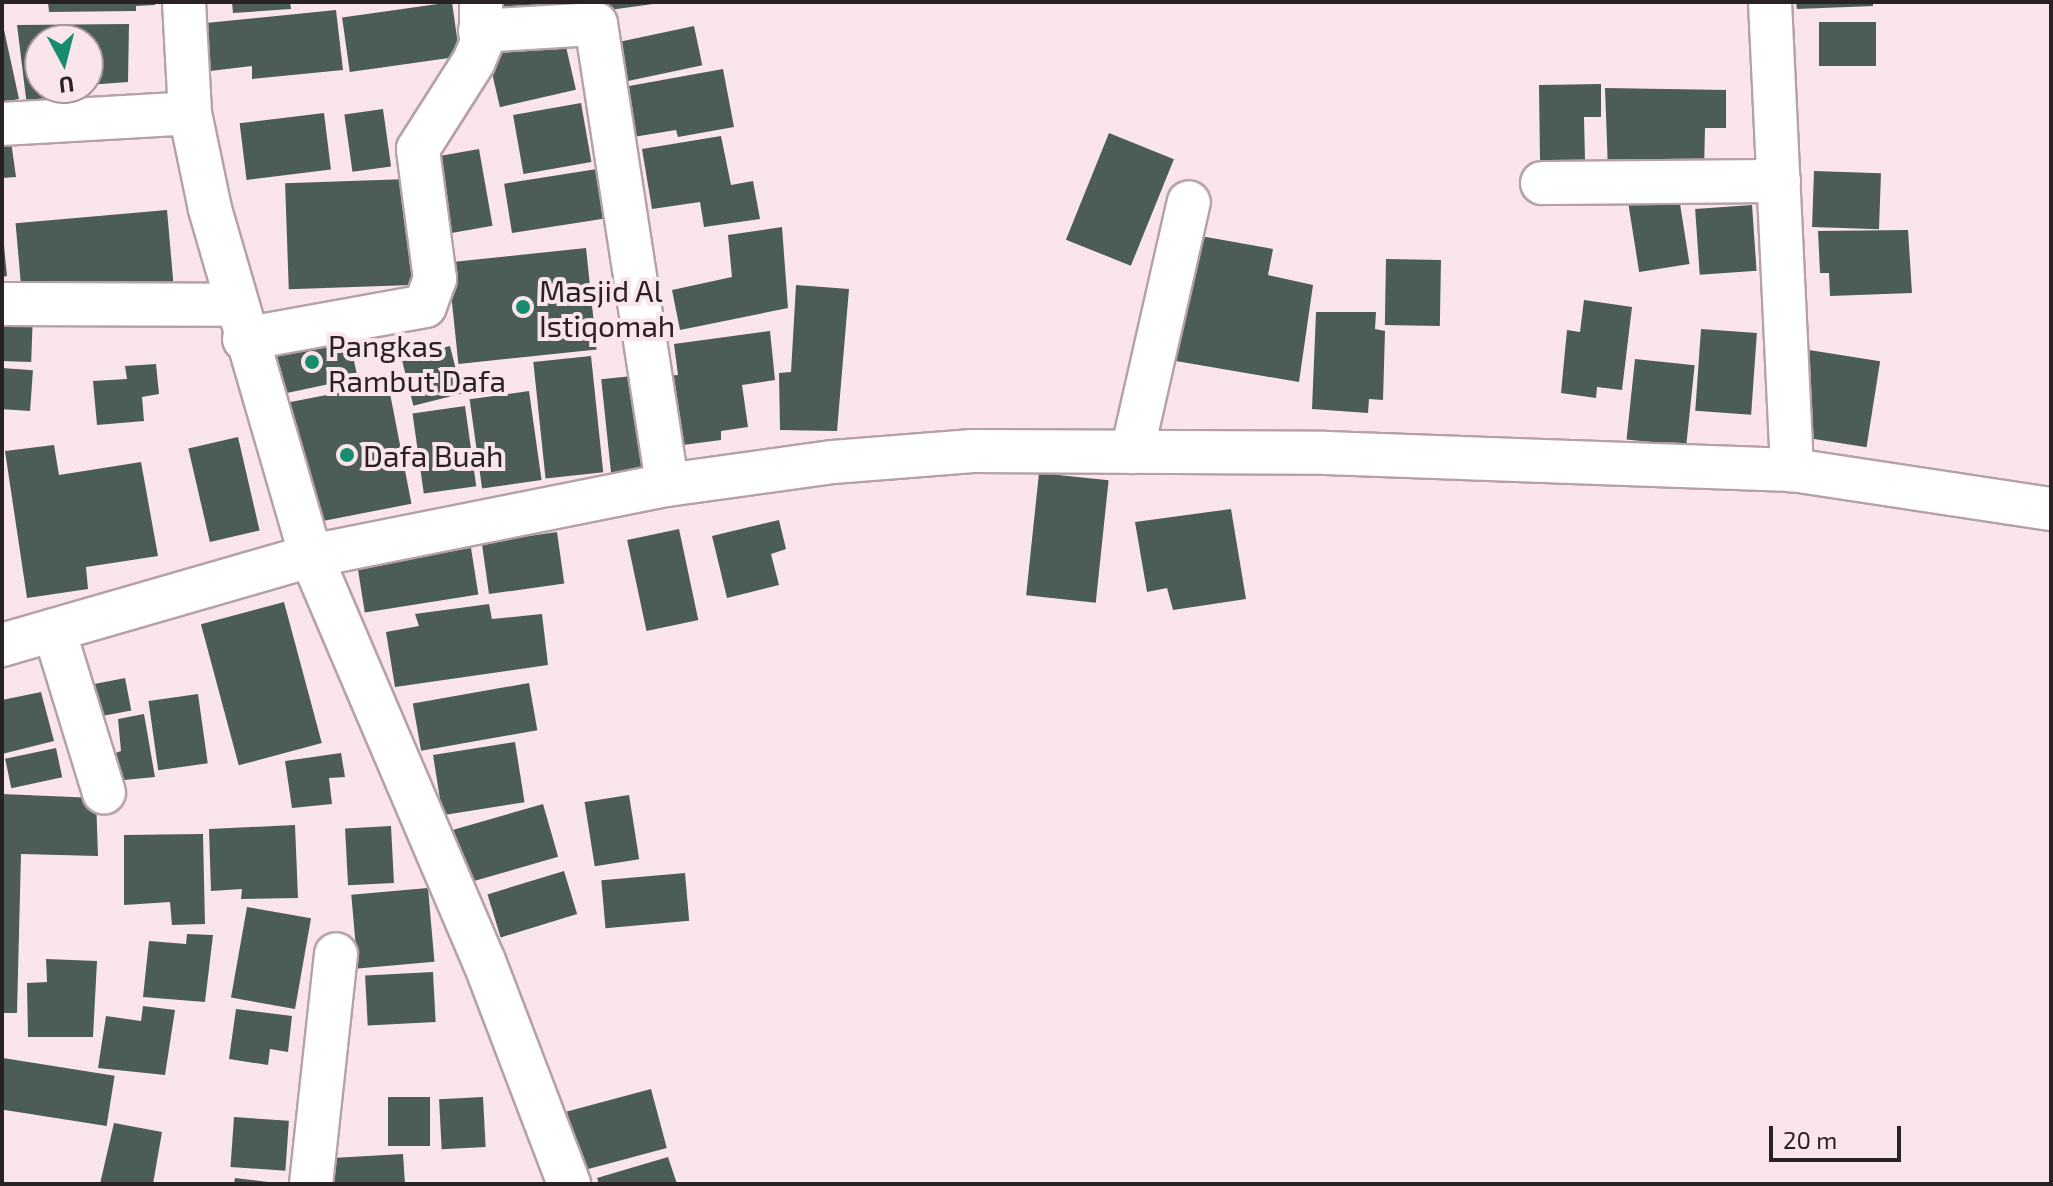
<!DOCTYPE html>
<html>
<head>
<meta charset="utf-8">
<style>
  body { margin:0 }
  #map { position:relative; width:2053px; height:1186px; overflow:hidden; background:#fae5eb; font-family:"Exo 2",sans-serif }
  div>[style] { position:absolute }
  .building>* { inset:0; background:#4c5d56; transform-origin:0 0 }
  .roads { filter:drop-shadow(2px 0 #b5a1a6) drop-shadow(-2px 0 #b5a1a6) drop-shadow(0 2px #b5a1a6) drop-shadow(0 -2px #b5a1a6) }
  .minor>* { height:42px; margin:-21px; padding:0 21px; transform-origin:21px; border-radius:21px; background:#fff }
  .dots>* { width:22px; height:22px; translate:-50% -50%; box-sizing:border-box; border:4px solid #fae5eb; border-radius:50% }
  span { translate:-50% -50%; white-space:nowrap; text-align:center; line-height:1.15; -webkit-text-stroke:8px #fae5eb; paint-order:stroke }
  .poi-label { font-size:30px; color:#292223 }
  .left { translate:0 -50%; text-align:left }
  .frame { position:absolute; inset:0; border:4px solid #292223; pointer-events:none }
  .north { position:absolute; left:24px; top:24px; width:80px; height:80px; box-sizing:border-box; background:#fae5eb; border:2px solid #a6979b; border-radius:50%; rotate:173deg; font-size:22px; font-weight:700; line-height:32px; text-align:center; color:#292223 }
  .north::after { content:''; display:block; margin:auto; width:28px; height:36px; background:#178c6e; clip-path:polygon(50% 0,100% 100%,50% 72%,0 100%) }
  .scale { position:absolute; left:1769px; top:1126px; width:132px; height:36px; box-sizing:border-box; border:4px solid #292223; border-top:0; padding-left:10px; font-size:24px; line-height:28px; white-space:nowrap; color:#292223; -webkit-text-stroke:6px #fae5eb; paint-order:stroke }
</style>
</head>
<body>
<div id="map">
  <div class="building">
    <i style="clip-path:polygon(48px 2px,155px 2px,155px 5px,136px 6px,136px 11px,49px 12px)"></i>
    <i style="clip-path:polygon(232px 2px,290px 2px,291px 9px,233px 13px)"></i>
    <i style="left:452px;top:2px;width:55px;height:111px;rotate:82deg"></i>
    <i style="clip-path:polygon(495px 2px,552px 2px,552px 10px,495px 13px)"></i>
    <i style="clip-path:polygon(594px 2px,652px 2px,653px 4px,595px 12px)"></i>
    <i style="clip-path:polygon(1796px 2px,1873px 2px,1873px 6px,1797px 9px)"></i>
    <i style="clip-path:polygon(336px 10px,343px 70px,252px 79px,252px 66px,210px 71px,206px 23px)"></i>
    <i style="left:1819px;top:22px;width:57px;height:44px"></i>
    <i style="clip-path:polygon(129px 24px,128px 82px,88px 85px,88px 40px,40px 40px,40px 88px,81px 88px,82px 111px,28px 114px,17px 25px)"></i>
    <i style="clip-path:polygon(3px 25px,19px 99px,2px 102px,2px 26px)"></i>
    <i style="left:694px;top:26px;width:40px;height:82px;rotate:78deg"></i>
    <i style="left:564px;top:38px;width:53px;height:78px;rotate:77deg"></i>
    <i style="clip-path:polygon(723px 69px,734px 127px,678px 137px,676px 130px,627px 138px,618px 88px)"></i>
    <i style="clip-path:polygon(1601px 84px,1601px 117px,1584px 117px,1585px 160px,1540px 161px,1539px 85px)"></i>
    <i style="clip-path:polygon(1605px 88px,1726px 90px,1726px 128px,1705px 128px,1704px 171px,1608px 171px)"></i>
    <i style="left:581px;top:103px;width:60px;height:69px;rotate:80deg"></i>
    <i style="left:383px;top:109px;width:58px;height:39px;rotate:82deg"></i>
    <i style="left:324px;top:113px;width:57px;height:85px;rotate:83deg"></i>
    <i style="left:1109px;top:133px;width:70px;height:115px;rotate:22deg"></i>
    <i style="clip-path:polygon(10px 134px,16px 177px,2px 178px,2px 135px)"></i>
    <i style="clip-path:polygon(721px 136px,731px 185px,753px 181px,760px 219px,704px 227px,700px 202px,652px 209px,642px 149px)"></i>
    <i style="left:479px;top:149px;width:78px;height:53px;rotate:80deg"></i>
    <i style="left:597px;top:169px;width:50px;height:94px;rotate:81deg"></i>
    <i style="left:1814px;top:171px;width:67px;height:56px;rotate:2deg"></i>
    <i style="left:408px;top:179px;width:106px;height:123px;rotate:88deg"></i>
    <i style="left:1677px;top:185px;width:80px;height:51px;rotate:81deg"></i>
    <i style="left:1752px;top:205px;width:66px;height:57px;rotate:86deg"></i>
    <i style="left:167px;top:210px;width:73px;height:152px;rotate:85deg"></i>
    <i style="clip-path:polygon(782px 227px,788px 308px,680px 330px,672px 290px,732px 277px,728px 235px)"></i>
    <i style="clip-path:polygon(1908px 230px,1912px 293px,1830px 296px,1829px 273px,1820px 273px,1818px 231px)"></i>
    <i style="clip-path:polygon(1195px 235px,1273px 249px,1268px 275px,1313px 285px,1299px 382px,1170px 360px)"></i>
    <i style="clip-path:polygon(4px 246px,7px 276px,2px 277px,2px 247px)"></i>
    <i style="left:586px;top:248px;width:102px;height:139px;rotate:84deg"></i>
    <i style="left:1386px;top:259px;width:55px;height:66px;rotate:1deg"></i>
    <i style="clip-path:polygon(796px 285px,849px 289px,837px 431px,780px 430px,779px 373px,791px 372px)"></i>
    <i style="clip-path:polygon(1584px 300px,1632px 307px,1622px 390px,1597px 387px,1596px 398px,1561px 393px,1567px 330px,1580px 332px)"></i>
    <i style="left:2px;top:310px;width:31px;height:51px;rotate:2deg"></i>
    <i style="clip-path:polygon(1316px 312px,1376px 312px,1375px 329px,1385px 331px,1383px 400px,1369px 399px,1368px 413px,1312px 409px)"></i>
    <i style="left:347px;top:328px;width:51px;height:82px;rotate:78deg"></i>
    <i style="left:1701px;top:329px;width:56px;height:82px;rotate:4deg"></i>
    <i style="clip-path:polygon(770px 331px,775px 380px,742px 385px,748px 427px,721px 431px,721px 440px,683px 445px,680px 426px,668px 428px,664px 376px,678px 375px,674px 344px)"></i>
    <i style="left:450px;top:346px;width:49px;height:50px;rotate:76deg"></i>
    <i style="left:1809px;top:350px;width:72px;height:87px;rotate:9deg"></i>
    <i style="left:591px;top:356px;width:117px;height:58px;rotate:84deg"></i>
    <i style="left:1635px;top:359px;width:60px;height:81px;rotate:6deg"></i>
    <i style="clip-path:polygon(156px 364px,159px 394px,142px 397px,144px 421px,97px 425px,93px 381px,127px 379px,125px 366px)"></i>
    <i style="left:2px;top:368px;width:31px;height:41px;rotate:4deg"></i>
    <i style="left:642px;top:375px;width:94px;height:41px;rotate:84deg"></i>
    <i style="left:388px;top:383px;width:123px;height:111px;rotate:79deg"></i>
    <i style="left:529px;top:391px;width:90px;height:60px;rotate:82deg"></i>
    <i style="left:465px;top:406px;width:81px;height:53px;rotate:82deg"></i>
    <i style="left:238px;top:437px;width:96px;height:51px;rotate:77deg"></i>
    <i style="clip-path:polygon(54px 445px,59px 475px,141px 462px,158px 556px,86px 567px,88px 589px,27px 598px,5px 451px)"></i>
    <i style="left:1039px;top:473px;width:70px;height:123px;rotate:6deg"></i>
    <i style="clip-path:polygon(1231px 509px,1246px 599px,1173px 610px,1167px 588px,1147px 592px,1135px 522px)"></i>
    <i style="clip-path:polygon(779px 520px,786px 549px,771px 554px,779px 585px,727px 598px,712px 536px)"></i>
    <i style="left:679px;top:529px;width:93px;height:53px;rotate:78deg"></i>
    <i style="left:557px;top:532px;width:52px;height:76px;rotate:82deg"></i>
    <i style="left:471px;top:548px;width:47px;height:115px;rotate:81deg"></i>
    <i style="left:284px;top:602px;width:146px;height:86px;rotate:75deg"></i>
    <i style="clip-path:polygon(489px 604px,492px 619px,542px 614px,548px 665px,395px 687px,386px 632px,419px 626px,415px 614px)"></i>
    <i style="left:125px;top:678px;width:33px;height:35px;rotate:79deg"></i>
    <i style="left:529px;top:683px;width:48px;height:118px;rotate:80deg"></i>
    <i style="clip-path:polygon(41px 692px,54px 741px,2px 754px,2px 700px)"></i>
    <i style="left:198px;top:694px;width:70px;height:50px;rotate:82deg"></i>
    <i style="clip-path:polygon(144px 714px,155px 777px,114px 781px,110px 755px,121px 751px,118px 719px)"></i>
    <i style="left:515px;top:742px;width:61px;height:83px;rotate:81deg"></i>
    <i style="left:56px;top:748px;width:30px;height:52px;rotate:78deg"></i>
    <i style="clip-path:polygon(341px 753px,345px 777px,329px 778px,332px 804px,292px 808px,285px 761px)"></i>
    <i style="clip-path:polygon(2px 794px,96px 798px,98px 856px,21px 854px,17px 1013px,2px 1013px)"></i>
    <i style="left:629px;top:795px;width:65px;height:45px;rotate:81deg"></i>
    <i style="left:543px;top:804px;width:55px;height:94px;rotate:74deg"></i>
    <i style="clip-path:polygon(295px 825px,298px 898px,241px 899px,242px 889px,211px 891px,209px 829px)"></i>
    <i style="left:391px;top:826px;width:57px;height:46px;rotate:87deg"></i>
    <i style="clip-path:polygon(203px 834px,205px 924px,172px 925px,170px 902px,124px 905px,124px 835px)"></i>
    <i style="left:564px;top:871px;width:45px;height:80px;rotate:73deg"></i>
    <i style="left:685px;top:873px;width:48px;height:84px;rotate:85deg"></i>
    <i style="left:428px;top:888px;width:74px;height:77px;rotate:85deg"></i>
    <i style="left:247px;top:907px;width:65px;height:92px;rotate:10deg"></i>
    <i style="clip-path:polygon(187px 934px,213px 935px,205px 1002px,143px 997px,149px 941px,186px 944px)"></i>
    <i style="clip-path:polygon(46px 959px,97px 961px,93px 1037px,28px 1037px,27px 983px,47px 982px)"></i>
    <i style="left:433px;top:972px;width:50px;height:68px;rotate:87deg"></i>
    <i style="clip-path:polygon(143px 1006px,175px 1010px,165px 1075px,98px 1068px,106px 1016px,141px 1021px)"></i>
    <i style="clip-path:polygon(236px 1009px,292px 1016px,288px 1052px,270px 1049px,268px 1065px,229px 1059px)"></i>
    <i style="left:3px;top:1058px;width:113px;height:51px;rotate:9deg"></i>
    <i style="left:651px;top:1089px;width:61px;height:87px;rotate:75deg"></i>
    <i style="left:388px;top:1097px;width:42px;height:49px"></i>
    <i style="left:483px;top:1097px;width:50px;height:44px;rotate:87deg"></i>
    <i style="left:234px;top:1117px;width:55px;height:50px;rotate:4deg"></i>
    <i style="clip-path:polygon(114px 1123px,162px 1132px,153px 1184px,100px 1184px)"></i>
    <i style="clip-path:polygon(403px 1154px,405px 1184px,333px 1184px,332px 1158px)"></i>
    <i style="clip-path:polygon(668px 1157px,677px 1184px,599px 1184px,597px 1178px)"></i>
    <i style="clip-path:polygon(235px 1178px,268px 1182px,268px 1184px,234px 1184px)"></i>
  </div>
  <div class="roads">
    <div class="minor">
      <i style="left:184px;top:2px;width:111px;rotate:86.9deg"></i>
      <i style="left:190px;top:113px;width:98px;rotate:78.2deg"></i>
      <i style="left:210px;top:209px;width:361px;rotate:73.8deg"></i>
      <i style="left:311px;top:556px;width:440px;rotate:66.9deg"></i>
      <i style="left:484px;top:961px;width:239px;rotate:69.1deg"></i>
      <i style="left:1770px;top:2px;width:469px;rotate:87.3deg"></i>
      <i style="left:480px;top:31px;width:116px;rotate:-3.5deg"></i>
      <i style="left:596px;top:24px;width:466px;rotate:81.2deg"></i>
      <i style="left:2px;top:124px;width:188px;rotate:-3.3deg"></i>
      <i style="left:1542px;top:183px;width:237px;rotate:-0.5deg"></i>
      <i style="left:2px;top:304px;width:233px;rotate:0.2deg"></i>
      <i style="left:244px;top:339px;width:184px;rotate:-10.3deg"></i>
      <i style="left:425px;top:306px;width:29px;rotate:-70deg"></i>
      <i style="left:435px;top:279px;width:131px;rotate:-97.5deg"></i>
      <i style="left:418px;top:149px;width:104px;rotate:-57.5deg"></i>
      <i style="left:474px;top:61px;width:18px;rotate:-68deg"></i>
      <i style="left:481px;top:44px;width:40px;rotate:-90deg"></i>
      <i style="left:1132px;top:452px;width:256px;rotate:-77.2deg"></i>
      <i style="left:54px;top:630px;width:170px;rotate:72.9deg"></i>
      <i style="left:2px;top:645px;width:322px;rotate:-16.1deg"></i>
      <i style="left:311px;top:556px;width:363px;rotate:-11.3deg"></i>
      <i style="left:667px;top:485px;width:168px;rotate:-7.9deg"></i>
      <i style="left:833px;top:462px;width:140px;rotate:-4.5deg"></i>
      <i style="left:973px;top:451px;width:353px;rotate:0.3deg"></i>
      <i style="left:1326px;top:453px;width:466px;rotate:2.1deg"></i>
      <i style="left:1792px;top:470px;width:262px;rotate:8.6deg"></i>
      <i style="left:311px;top:1184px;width:231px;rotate:-83.8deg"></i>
    </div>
  </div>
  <div class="dots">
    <i style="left:523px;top:307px;background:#178c6e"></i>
    <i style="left:312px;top:362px;background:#178c6e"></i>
    <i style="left:347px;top:455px;background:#178c6e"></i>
  </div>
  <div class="poi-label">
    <span class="left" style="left:539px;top:307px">Masjid Al<br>Istiqomah</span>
    <span class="left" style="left:328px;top:362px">Pangkas<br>Rambut Dafa</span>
    <span class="left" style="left:363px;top:455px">Dafa Buah</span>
  </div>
  <div class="frame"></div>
  <div class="north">U</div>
  <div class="scale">20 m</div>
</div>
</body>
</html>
